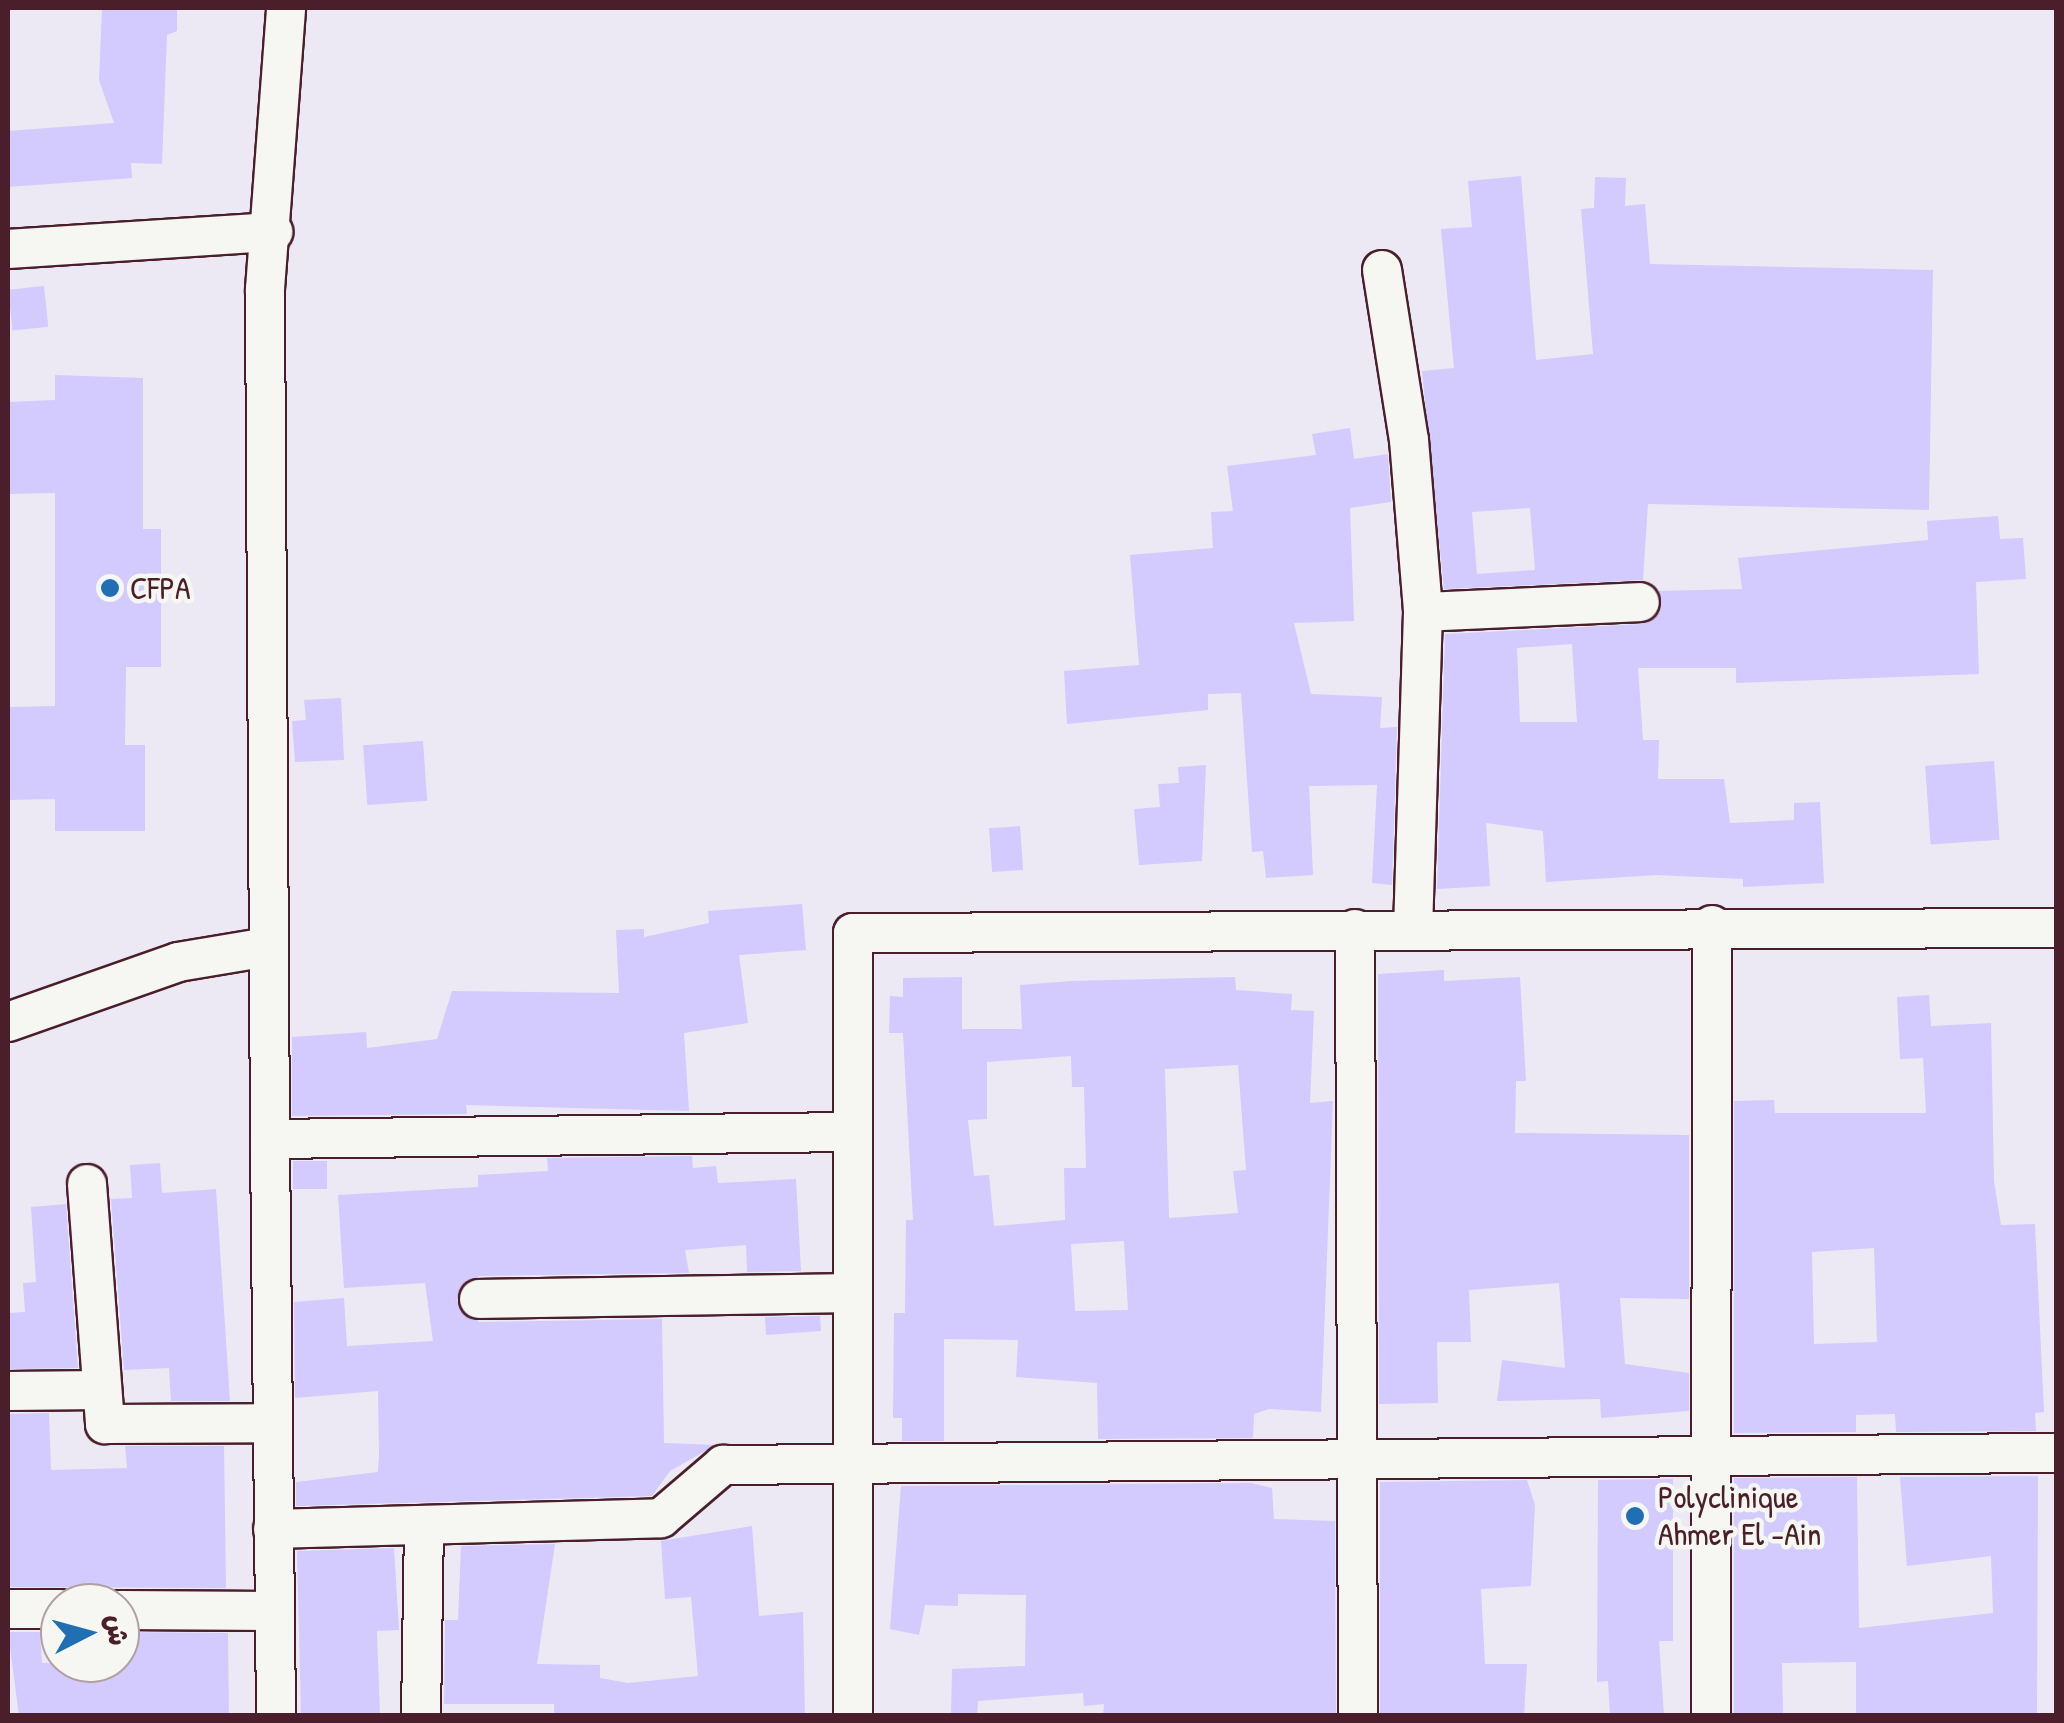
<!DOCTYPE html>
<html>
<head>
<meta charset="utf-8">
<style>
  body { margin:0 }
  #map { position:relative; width:2064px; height:1723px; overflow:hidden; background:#ece9f5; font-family:"Patrick Hand","Playpen Sans Arabic",sans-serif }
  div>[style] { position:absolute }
  .building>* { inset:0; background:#d3cafd; transform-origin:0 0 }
  .roads { filter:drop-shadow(2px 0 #4a1f2b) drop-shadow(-2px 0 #4a1f2b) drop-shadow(0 2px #4a1f2b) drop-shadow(0 -2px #4a1f2b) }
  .minor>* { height:38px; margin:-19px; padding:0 19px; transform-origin:19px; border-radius:19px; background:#f6f6f2 }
  .dots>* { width:28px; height:28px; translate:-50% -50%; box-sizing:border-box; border:5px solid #f6f6f2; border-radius:50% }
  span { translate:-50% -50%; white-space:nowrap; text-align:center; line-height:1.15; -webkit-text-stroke:9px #f6f6f2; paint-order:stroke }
  .poi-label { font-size:32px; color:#4a1f2b }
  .left { translate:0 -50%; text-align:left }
  .frame { position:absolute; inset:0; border:10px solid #4a1f2b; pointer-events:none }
  .north { position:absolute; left:40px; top:1583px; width:100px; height:100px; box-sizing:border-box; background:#f6f6f2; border:2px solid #b1a0a2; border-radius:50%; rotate:84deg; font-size:28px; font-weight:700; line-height:40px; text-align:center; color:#4a1f2b }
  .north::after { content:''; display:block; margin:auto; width:35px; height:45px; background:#1f6fb2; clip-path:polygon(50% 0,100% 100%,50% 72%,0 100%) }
</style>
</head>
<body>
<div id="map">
  <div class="building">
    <i style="clip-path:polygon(102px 8px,177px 8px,177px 31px,167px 35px,162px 164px,131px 163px,132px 178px,8px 187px,8px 131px,114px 123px,99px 80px)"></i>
    <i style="clip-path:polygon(evenodd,1521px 176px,1536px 360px,1593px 354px,1581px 209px,1594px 208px,1595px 177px,1626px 178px,1625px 206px,1645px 204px,1650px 264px,1933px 270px,1929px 510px,1648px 504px,1643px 580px,1444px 589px,1422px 371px,1454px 368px,1441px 229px,1472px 227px,1468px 181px,1521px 176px,1530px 508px,1535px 570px,1477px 574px,1472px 512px,1530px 508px)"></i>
    <i style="left:44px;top:286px;width:41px;height:36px;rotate:84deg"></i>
    <i style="clip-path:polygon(55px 375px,143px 378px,143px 529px,161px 529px,161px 667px,126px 667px,125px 745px,145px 745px,145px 831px,55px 831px,55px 799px,8px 800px,8px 707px,55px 706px,55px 493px,8px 494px,8px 402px,55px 400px)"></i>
    <i style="clip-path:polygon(1350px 428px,1354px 459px,1388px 454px,1391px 502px,1350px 508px,1354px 621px,1294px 623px,1311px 694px,1382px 697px,1380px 728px,1397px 727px,1392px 885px,1372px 883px,1377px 785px,1309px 786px,1313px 875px,1266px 878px,1263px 851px,1252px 852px,1241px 693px,1208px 694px,1208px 710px,1067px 724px,1064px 671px,1139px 665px,1130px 555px,1213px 548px,1211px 512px,1233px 511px,1227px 466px,1316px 455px,1312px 434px)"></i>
    <i style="clip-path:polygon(evenodd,1998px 516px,2000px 539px,2023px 538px,2026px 579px,1976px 582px,1979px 674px,1736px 683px,1736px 668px,1638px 668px,1643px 740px,1659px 740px,1658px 779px,1724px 779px,1730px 823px,1794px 820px,1794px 803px,1820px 802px,1824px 883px,1743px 887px,1743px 879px,1657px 875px,1546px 882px,1543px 831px,1486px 823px,1490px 886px,1437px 889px,1445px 634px,1642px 624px,1659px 613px,1659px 591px,1742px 589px,1738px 558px,1928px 540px,1927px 521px,1998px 516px,1572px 644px,1577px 722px,1520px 722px,1517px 648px,1572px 644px)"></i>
    <i style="clip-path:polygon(341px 698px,344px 760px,295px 762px,292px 721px,306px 720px,304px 700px)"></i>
    <i style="left:423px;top:741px;width:60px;height:60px;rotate:86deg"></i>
    <i style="left:1994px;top:761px;width:79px;height:69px;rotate:86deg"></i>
    <i style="clip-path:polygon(1206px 765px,1202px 861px,1139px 865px,1134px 809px,1160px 807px,1158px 784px,1179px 783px,1178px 767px)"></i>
    <i style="left:1020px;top:826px;width:44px;height:31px;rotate:86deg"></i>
    <i style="clip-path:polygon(802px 904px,806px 950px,739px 955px,748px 1023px,684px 1033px,689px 1111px,466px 1105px,467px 1114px,292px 1116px,292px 1037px,366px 1032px,367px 1048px,437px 1039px,452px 991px,619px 993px,616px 930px,644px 929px,644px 937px,709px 923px,708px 911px)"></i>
    <i style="clip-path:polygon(1444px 970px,1444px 981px,1520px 977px,1526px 1081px,1516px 1081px,1515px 1133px,1689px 1135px,1689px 1299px,1620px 1298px,1625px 1364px,1689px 1373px,1689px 1411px,1601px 1418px,1600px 1399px,1497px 1401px,1502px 1360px,1565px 1368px,1559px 1283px,1469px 1290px,1471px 1342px,1437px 1342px,1438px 1403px,1379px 1404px,1378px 974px)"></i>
    <i style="clip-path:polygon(evenodd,962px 977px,962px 1029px,1022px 1029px,1020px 985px,1071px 981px,1235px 977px,1236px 990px,1292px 994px,1291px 1010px,1314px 1011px,1310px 1103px,1333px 1101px,1321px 1412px,1269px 1409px,1254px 1414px,1253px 1438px,1098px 1439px,1097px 1383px,1016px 1377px,1018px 1340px,944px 1339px,944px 1441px,902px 1441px,902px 1418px,893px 1418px,894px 1313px,905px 1313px,906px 1220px,913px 1220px,903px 1033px,889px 1033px,890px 996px,903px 997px,903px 978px,962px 977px,1071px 1056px,1072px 1087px,1084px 1087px,1086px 1168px,1064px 1168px,1065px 1220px,994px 1226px,989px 1175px,974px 1176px,968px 1120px,987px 1119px,987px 1062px,1071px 1056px,962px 977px,1238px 1065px,1246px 1170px,1233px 1171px,1238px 1213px,1169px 1218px,1165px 1069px,1238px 1065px,962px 977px,1124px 1241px,1128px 1310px,1075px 1311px,1071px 1244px,1124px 1241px)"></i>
    <i style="clip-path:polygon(evenodd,1929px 995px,1931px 1026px,1991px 1023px,1994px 1181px,2001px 1225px,2035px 1224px,2044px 1412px,2035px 1413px,2036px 1431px,1896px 1432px,1895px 1414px,1856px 1415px,1856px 1432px,1734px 1433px,1734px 1101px,1774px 1100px,1775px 1113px,1926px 1113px,1923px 1058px,1900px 1059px,1897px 997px,1929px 995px,1874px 1248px,1877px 1342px,1814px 1344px,1812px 1252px,1874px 1248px)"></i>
    <i style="clip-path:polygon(692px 1156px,693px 1168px,716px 1166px,718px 1183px,796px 1179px,801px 1271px,747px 1272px,746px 1245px,685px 1250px,689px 1273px,479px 1276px,457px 1300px,479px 1322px,662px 1319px,664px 1443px,716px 1445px,670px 1471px,652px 1496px,296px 1506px,296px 1482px,378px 1472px,379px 1455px,378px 1391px,295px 1398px,294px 1302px,344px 1298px,347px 1346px,433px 1341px,425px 1283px,344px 1288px,338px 1195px,478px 1187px,478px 1175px,548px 1171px,547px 1158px)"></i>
    <i style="left:293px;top:1161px;width:34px;height:28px"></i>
    <i style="clip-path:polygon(160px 1163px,162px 1193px,216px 1189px,230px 1401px,171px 1401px,169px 1368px,124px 1370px,111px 1199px,132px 1198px,130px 1165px)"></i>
    <i style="clip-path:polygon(66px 1204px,78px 1368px,8px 1369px,8px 1313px,25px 1312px,23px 1283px,36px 1282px,31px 1207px)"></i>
    <i style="clip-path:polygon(820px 1316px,821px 1331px,766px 1335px,765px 1317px)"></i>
    <i style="clip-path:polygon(8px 1414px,49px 1413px,51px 1470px,127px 1468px,125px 1446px,224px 1446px,226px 1588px,8px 1587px)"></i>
    <i style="clip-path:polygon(2038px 1476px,2037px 1716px,1856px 1716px,1856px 1662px,1782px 1663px,1783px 1716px,1734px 1716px,1734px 1478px,1857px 1477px,1859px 1628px,1993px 1613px,1991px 1556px,1907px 1566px,1900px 1477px)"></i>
    <i style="clip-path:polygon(1673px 1479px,1673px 1641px,1659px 1641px,1664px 1716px,1610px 1716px,1608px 1681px,1597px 1682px,1598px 1480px)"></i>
    <i style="clip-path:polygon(1527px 1480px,1535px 1505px,1531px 1586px,1481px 1589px,1485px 1664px,1527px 1664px,1524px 1716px,1380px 1716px,1380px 1482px)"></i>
    <i style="clip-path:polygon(1251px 1483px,1272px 1488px,1274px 1519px,1335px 1521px,1336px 1716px,1103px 1716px,1104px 1704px,1084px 1706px,1083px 1693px,978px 1701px,977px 1716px,951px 1716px,952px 1669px,1025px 1666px,1026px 1595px,958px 1594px,958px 1606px,925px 1605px,919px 1635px,890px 1629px,901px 1486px)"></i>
    <i style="clip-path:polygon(752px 1526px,759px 1616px,803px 1612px,805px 1716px,554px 1716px,554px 1704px,444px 1704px,445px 1620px,458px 1620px,461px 1546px,555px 1544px,537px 1664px,600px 1665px,600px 1678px,628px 1683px,698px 1676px,691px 1597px,665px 1599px,661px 1541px)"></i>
    <i style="clip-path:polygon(394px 1548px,399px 1630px,377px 1631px,380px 1716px,301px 1716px,297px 1551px)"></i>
    <i style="clip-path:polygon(8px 1632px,40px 1632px,42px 1663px,120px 1663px,120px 1632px,228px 1633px,229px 1716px,19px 1716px)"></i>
  </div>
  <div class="roads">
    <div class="minor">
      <i style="left:8px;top:249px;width:266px;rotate:-3.7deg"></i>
      <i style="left:1382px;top:270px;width:172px;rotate:81deg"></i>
      <i style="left:1409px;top:440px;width:173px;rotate:85.3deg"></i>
      <i style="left:1423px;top:612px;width:316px;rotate:91.8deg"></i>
      <i style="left:1423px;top:612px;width:217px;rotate:-2.6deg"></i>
      <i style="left:1355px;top:929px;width:787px;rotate:89.78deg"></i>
      <i style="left:8px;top:1022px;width:180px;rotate:-19.4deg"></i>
      <i style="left:178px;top:962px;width:91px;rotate:-9.5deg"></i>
      <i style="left:270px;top:1139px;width:850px;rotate:-90.34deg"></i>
      <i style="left:265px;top:289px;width:282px;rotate:-85.7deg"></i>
      <i style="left:87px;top:1184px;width:241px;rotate:85.7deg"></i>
      <i style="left:105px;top:1424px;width:167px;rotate:-0.3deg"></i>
      <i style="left:479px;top:1299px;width:372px;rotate:-0.9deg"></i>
      <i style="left:8px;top:1391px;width:92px;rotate:-0.6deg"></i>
      <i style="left:273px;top:1529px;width:388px;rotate:-1.6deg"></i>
      <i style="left:661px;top:1518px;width:82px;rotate:-40.5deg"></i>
      <i style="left:723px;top:1465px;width:1333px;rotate:-0.52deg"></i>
      <i style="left:8px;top:1609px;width:52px"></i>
      <i style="left:120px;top:1610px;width:153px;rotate:0.4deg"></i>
      <i style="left:276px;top:1716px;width:577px;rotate:-90.6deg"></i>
      <i style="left:270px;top:1139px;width:579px;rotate:-0.69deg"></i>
      <i style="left:421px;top:1716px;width:186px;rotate:-89.1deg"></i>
      <i style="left:853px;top:1716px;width:783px;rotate:-90deg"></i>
      <i style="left:853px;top:933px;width:1203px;rotate:-0.24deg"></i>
      <i style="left:1711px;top:1716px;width:791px;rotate:-89.93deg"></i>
    </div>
  </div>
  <div class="dots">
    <i style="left:110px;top:588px;background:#1f6fb2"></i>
    <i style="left:1635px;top:1516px;background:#1f6fb2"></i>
  </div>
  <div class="poi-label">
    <span class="left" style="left:130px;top:588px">CFPA</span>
    <span class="left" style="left:1658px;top:1516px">Polyclinique<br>Ahmer El -Ain</span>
  </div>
  <div class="frame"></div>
  <div class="north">ش</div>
</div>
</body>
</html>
